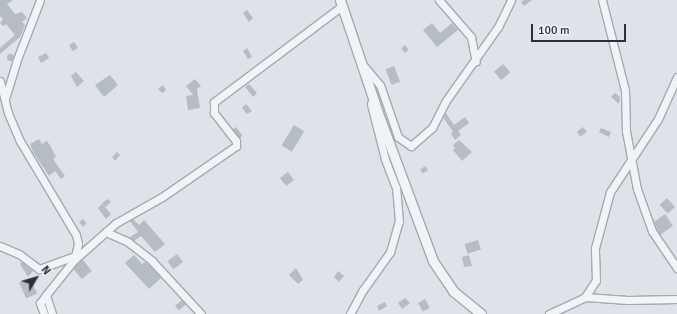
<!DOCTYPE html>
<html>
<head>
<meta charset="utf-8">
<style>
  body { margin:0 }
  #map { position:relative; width:677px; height:314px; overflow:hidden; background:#dfe2e8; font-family:Signika,sans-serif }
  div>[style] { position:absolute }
  .building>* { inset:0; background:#b6bcc4; transform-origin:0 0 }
  .round { border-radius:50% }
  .roads { filter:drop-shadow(1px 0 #a4a9b2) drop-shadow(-1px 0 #a4a9b2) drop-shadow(0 1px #a4a9b2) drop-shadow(0 -1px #a4a9b2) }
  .minor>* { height:7px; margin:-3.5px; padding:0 3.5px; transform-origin:3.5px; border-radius:3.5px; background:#f1f3f6 }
  .tertiary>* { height:9px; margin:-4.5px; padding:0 4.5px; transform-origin:4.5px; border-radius:4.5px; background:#f1f3f6 }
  span { translate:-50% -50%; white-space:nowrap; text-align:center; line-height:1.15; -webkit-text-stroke:3px #eef1f5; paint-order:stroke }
  .north { position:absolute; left:16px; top:258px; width:40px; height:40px; -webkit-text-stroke:3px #eef1f5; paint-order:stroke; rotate:52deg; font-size:11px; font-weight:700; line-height:16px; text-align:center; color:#28313e }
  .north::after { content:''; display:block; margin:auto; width:14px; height:18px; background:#28313e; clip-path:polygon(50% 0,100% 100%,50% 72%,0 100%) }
  .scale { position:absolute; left:531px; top:24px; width:95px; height:18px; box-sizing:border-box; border:2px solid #28313e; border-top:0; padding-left:5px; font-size:12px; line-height:14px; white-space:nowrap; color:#28313e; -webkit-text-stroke:3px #eef1f5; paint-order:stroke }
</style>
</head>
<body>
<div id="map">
  <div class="building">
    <i style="clip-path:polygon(0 0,13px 0,7px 4px,15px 14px,22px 12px,27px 18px,22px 22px,25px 25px,20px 37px,0 54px,0 48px,15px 35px,6px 24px,3px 26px,0 23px,3px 19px,0 16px)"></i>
    <i style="clip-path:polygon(524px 0,532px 0,524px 6px,521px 2px)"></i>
    <i style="clip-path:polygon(247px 10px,253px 18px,249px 22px,243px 13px)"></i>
    <i style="clip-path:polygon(432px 23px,440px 33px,452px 23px,458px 30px,437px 47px,423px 30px)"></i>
    <i style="left:74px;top:42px;width:7px;height:6px;rotate:56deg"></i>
    <i style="left:405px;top:45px;width:6px;height:5px;rotate:51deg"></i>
    <i style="clip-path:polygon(247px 48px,252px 57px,248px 59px,243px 51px)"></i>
    <i style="clip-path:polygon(46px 53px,49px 58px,41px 63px,38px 57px)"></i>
    <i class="round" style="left:6.5px;top:53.5px;width:7px;height:7px"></i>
    <i style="left:503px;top:64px;width:11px;height:12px;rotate:49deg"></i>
    <i style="left:394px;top:66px;width:17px;height:9px;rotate:69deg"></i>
    <i style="clip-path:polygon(76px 72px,84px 81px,77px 87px,71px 76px)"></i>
    <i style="clip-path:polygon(110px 75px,118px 85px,104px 97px,95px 85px)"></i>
    <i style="clip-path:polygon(195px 79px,201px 86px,197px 89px,200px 108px,188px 110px,186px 96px,193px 95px,186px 86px)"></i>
    <i style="clip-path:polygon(249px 84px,257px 93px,253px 97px,245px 87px)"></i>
    <i style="clip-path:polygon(163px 85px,166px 90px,162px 93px,158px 89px)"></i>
    <i style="clip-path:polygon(615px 93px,620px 97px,619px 104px,611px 97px)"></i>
    <i style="clip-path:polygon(246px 104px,252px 111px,247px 114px,242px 108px)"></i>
    <i style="clip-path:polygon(446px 113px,454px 125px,465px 117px,469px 123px,458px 131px,461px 135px,455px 140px,451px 134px,453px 132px,443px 117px)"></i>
    <i style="left:294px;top:125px;width:12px;height:24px;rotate:31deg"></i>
    <i style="left:236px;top:127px;width:11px;height:4px;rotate:52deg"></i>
    <i style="left:583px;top:127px;width:6px;height:8px;rotate:51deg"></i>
    <i style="clip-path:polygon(601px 128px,611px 132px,609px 137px,599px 132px)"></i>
    <i style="clip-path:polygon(39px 139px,42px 144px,47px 141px,51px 147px,56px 157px,53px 159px,65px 176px,61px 179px,55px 171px,49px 176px,33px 152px,30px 144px)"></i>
    <i style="clip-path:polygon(459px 140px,472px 152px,462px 161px,453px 150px,455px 148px,453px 145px)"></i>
    <i style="clip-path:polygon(117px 152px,120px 155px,115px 161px,112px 157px)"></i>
    <i style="left:425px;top:166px;width:5px;height:6px;rotate:53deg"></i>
    <i style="left:288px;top:172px;width:10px;height:10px;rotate:53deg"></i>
    <i style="left:667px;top:198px;width:12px;height:10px;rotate:48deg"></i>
    <i style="clip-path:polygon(108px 199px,111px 202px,105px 207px,102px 203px)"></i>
    <i style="clip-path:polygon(102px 204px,111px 214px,106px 219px,98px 208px)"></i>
    <i style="clip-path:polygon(665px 214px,673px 226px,660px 235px,654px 222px)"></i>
    <i style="left:83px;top:219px;width:6px;height:5px;rotate:51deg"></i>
    <i style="clip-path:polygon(133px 219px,139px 225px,144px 220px,165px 244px,155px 252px,141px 236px,134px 241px,130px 237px,138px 232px,130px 221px)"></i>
    <i style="left:478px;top:240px;width:10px;height:14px;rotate:73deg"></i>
    <i style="left:177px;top:254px;width:10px;height:12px;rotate:53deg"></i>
    <i style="clip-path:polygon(134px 255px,142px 264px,145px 262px,149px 265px,161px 278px,149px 289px,125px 263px)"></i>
    <i style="clip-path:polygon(469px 255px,472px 266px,464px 267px,462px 257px)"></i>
    <i style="left:83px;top:260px;width:14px;height:13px;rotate:51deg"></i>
    <i style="clip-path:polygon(22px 262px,33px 271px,28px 277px,20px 264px)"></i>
    <i style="clip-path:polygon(296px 268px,303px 280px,298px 284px,289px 275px)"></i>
    <i style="clip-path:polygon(338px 271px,344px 276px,339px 282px,334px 277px)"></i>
    <i style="left:30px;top:278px;width:17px;height:12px;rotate:65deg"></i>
    <i style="clip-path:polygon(405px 298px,410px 303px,402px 309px,398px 303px)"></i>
    <i style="left:425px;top:299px;width:10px;height:8px;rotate:61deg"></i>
    <i style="left:182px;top:300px;width:6px;height:9px;rotate:51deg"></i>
    <i style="clip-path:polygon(385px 302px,387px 306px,379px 311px,377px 306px)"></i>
  </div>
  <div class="roads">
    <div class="minor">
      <i style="left:439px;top:0;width:49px;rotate:49.1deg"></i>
      <i style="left:471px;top:37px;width:25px;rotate:79deg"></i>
      <i style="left:602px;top:0;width:93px;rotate:75.7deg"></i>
      <i style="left:625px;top:90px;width:41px;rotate:88.6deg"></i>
      <i style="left:626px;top:131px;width:59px;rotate:79.3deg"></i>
      <i style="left:637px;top:189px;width:45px;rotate:70.3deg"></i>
      <i style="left:652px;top:231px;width:45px;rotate:56deg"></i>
      <i style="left:363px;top:65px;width:26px;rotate:50deg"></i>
      <i style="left:380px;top:85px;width:55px;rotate:70.9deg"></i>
      <i style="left:398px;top:137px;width:16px;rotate:35deg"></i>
      <i style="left:411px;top:146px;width:28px;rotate:-41deg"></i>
      <i style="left:432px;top:128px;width:29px;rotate:-63deg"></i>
      <i style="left:445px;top:102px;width:92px;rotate:-54.8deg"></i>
      <i style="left:498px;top:27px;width:30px;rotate:-64deg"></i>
      <i style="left:0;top:81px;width:33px;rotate:76deg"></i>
      <i style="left:8px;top:113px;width:30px;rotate:67deg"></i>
      <i style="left:20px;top:141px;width:109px;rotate:59.2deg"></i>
      <i style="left:76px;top:235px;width:9px;rotate:77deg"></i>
      <i style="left:78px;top:244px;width:16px;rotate:104deg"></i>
      <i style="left:74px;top:260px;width:45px;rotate:128.7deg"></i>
      <i style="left:46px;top:295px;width:20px;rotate:72deg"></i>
      <i style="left:5px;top:99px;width:39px;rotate:-73deg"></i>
      <i style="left:16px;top:62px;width:66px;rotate:-68.8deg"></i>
      <i style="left:106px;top:232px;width:24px;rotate:24deg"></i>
      <i style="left:128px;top:242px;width:31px;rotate:38deg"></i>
      <i style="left:152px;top:261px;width:72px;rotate:47.2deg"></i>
      <i style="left:0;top:246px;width:21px;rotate:23deg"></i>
      <i style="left:19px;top:254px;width:25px;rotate:37deg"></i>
      <i style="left:39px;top:269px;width:38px;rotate:-20deg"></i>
      <i style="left:74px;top:260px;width:56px;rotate:-41.4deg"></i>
      <i style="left:116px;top:223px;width:53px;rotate:-29.5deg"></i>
      <i style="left:162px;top:197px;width:90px;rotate:-34.6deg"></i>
      <i style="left:236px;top:146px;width:5px;rotate:-90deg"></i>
      <i style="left:236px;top:141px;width:36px;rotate:-128deg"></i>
      <i style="left:214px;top:113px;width:11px;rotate:-90deg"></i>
      <i style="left:214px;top:102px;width:160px;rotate:-36.9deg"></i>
      <i style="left:585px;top:297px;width:20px;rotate:-57deg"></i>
      <i style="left:596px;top:280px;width:32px;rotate:-92deg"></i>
      <i style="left:595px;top:248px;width:58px;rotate:-75deg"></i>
      <i style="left:610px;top:192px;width:87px;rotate:-56.7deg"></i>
      <i style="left:658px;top:119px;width:46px;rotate:-65.7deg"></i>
      <i style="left:44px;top:314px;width:12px;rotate:-110deg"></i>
      <i style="left:40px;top:303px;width:10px;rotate:-53deg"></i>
      <i style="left:350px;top:314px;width:27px;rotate:-62deg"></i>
      <i style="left:363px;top:290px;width:47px;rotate:-54.6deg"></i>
      <i style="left:390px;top:252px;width:32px;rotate:-74deg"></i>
      <i style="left:399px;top:221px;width:33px;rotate:-95deg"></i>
      <i style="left:396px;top:188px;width:31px;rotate:-111deg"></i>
      <i style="left:385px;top:159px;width:57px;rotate:-104.3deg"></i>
      <i style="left:549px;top:314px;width:40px;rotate:-25deg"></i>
      <i style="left:585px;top:297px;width:43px;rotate:4deg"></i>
      <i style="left:628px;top:300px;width:49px;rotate:-1.2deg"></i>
    </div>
    <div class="tertiary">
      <i style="left:340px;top:0;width:119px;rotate:71.4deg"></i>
      <i style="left:378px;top:113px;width:158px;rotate:69.6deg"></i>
      <i style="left:433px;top:261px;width:36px;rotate:56deg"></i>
      <i style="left:453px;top:291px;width:36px;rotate:39deg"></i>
    </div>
  </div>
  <div class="north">N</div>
  <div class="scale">100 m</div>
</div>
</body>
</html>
